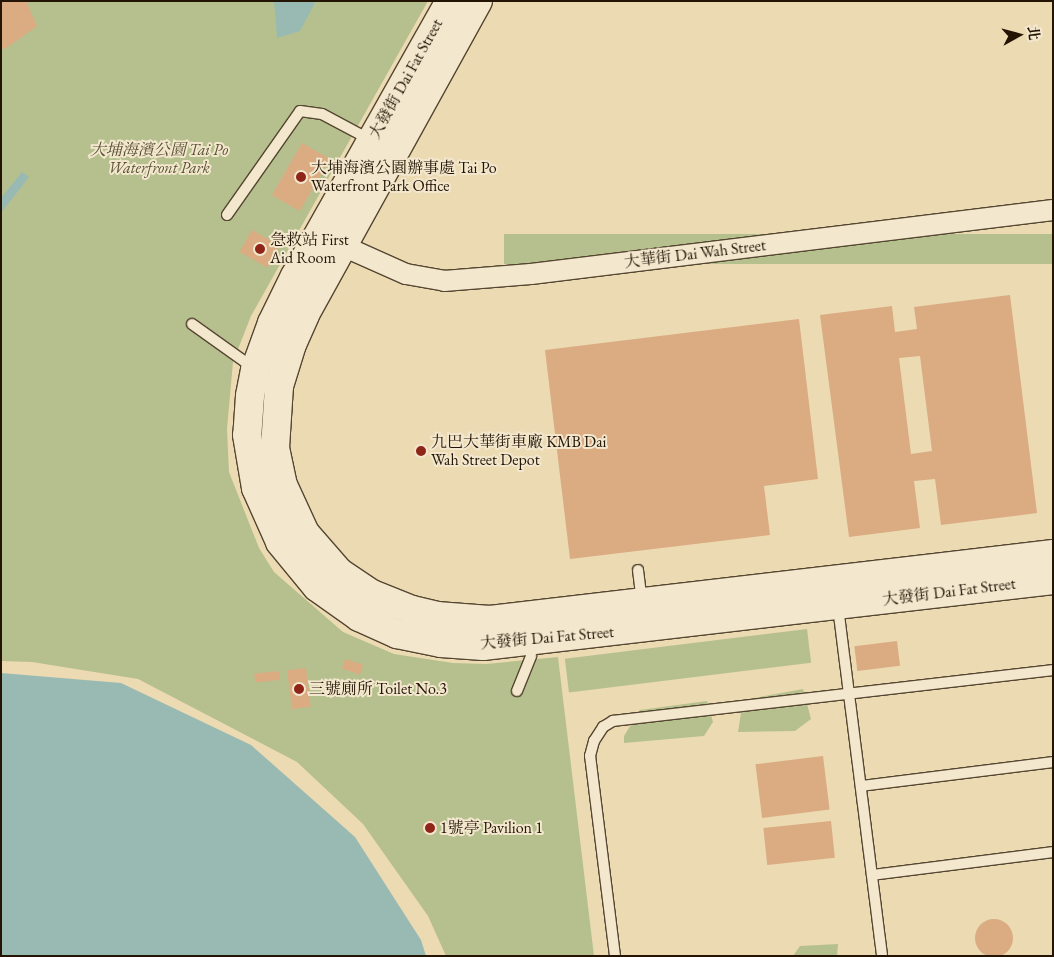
<!DOCTYPE html>
<html>
<head>
<meta charset="utf-8">
<style>
  body { margin:0 }
  #map { position:relative; width:1054px; height:957px; overflow:hidden; background:#ecdab3; font-family:"EB Garamond","Noto Serif TC",serif }
  div>[style] { position:absolute }
  .green>* { inset:0; background:#b6c08e; transform-origin:0 0 }
  .water>* { inset:0; background:#99bab2 }
  .building>* { inset:0; background:#dbab82; transform-origin:0 0 }
  .round { border-radius:50% }
  .roads { filter:drop-shadow(1px 0 #554630) drop-shadow(-1px 0 #554630) drop-shadow(0 1px #554630) drop-shadow(0 -1px #554630) }
  .lane>* { height:10px; margin:-5px; padding:0 5px; transform-origin:5px; border-radius:5px; background:#f3e7ce }
  .street>* { height:20px; margin:-10px; padding:0 10px; transform-origin:10px; border-radius:10px; background:#f3e7ce }
  .secondary>* { height:28px; margin:-14px; padding:0 14px; transform-origin:14px; border-radius:14px; background:#f3e7ce }
  .dots>* { width:14px; height:14px; translate:-50% -50%; box-sizing:border-box; border:2px solid #f3e7ce; border-radius:50% }
  span { translate:-50% -50%; white-space:nowrap; text-align:center; line-height:1.15; -webkit-text-stroke:4px #f3e7ce; paint-order:stroke }
  .street-label { font-size:16px; color:#231404 }
  .park-label { font-size:16px; color:#565034; font-style:italic }
  .poi-label { font-size:16px; color:#231404 }
  .left { translate:0 -50%; text-align:left }
  .frame { position:absolute; inset:0; border:2px solid #231404; pointer-events:none }
  .north { position:absolute; left:994px; top:10px; width:50px; height:50px; -webkit-text-stroke:4px #f3e7ce; paint-order:stroke; rotate:83deg; font-size:14px; font-weight:700; line-height:20px; text-align:center; color:#231404 }
  .north::after { content:''; display:block; margin:auto; width:18px; height:22px; background:#231404; clip-path:polygon(50% 0,100% 100%,50% 72%,0 100%) }
</style>
</head>
<body>
<div id="map">
  <div class="green">
    <i style="clip-path:polygon(1px 1px,428px 1px,251px 316px,233px 362px,227px 429px,229px 472px,259px 548px,274px 572px,343px 632px,394px 654px,453px 663px,486px 664px,558px 657px,594px 956px,446px 956px,428px 916px,363px 824px,297px 762px,138px 679px,32px 662px,1px 661px)"></i>
    <i style="left:1053px;top:234px;width:30px;height:549px;rotate:90deg"></i>
    <i style="left:807px;top:629px;width:34px;height:244px;rotate:83deg"></i>
    <i style="clip-path:polygon(803px 689px,811px 719px,795px 731px,738px 732px,743px 700px)"></i>
    <i style="clip-path:polygon(707px 701px,713px 722px,704px 736px,624px 743px,624px 736px,640px 710px)"></i>
    <i style="clip-path:polygon(838px 944px,837px 956px,793px 956px,800px 946px)"></i>
  </div>
  <div class="water">
    <i style="clip-path:polygon(274px 1px,316px 1px,300px 31px,277px 38px)"></i>
    <i style="clip-path:polygon(22px 172px,29px 177px,1px 213px,1px 198px)"></i>
    <i style="clip-path:polygon(1px 673px,121px 683px,251px 745px,355px 837px,421px 940px,426px 956px,1px 956px)"></i>
  </div>
  <div class="building">
    <i style="clip-path:polygon(1px 1px,26px 1px,37px 26px,5px 49px,1px 48px)"></i>
    <i style="left:302px;top:143px;width:32px;height:60px;rotate:30deg"></i>
    <i style="left:252px;top:230px;width:32px;height:25px;rotate:30deg"></i>
    <i style="clip-path:polygon(evenodd,1010px 295px,1037px 513px,941px 525px,935px 479px,914px 481px,920px 528px,849px 537px,820px 315px,892px 306px,895px 332px,917px 329px,914px 307px,1010px 295px,920px 356px,932px 451px,911px 454px,899px 358px,920px 356px)"></i>
    <i style="clip-path:polygon(799px 319px,818px 479px,764px 486px,770px 535px,570px 559px,545px 350px)"></i>
    <i style="left:897px;top:641px;width:25px;height:43px;rotate:83deg"></i>
    <i style="left:345px;top:659px;width:19px;height:10px;rotate:18deg"></i>
    <i style="left:306px;top:668px;width:39px;height:19px;rotate:83deg"></i>
    <i style="left:279px;top:671px;width:9px;height:25px;rotate:84deg"></i>
    <i style="left:823px;top:756px;width:54px;height:68px;rotate:83deg"></i>
    <i style="left:431px;top:819px;width:12px;height:12px;rotate:55deg"></i>
    <i style="left:831px;top:821px;width:37px;height:68px;rotate:84deg"></i>
    <i class="round" style="left:975px;top:919px;width:38px;height:38px"></i>
  </div>
  <div class="roads">
    <div class="lane">
      <i style="left:227px;top:215px;width:127px;rotate:-54.9deg"></i>
      <i style="left:300px;top:111px;width:22px;rotate:8deg"></i>
      <i style="left:322px;top:114px;width:55px;rotate:28deg"></i>
      <i style="left:192px;top:324px;width:77px;rotate:35.5deg"></i>
      <i style="left:638px;top:570px;width:31px;rotate:83deg"></i>
      <i style="left:838px;top:607px;width:352px;rotate:82.8deg"></i>
      <i style="left:517px;top:691px;width:38px;rotate:-68deg"></i>
      <i style="left:861px;top:786px;width:193px;rotate:-7.1deg"></i>
      <i style="left:872px;top:875px;width:182px;rotate:-7.2deg"></i>
      <i style="left:615px;top:956px;width:202px;rotate:-97.1deg"></i>
      <i style="left:590px;top:756px;width:16px;rotate:-75deg"></i>
      <i style="left:594px;top:741px;width:17px;rotate:-57deg"></i>
      <i style="left:603px;top:727px;width:12px;rotate:-31deg"></i>
      <i style="left:613px;top:721px;width:443px;rotate:-6.6deg"></i>
    </div>
    <div class="street">
      <i style="left:343px;top:246px;width:69px;rotate:24deg"></i>
      <i style="left:406px;top:274px;width:39px;rotate:10deg"></i>
      <i style="left:444px;top:281px;width:87px;rotate:-4.6deg"></i>
      <i style="left:531px;top:274px;width:526px;rotate:-6.99deg"></i>
    </div>
    <div class="secondary">
      <i style="left:450px;top:1px;width:316px;rotate:119.4deg"></i>
      <i style="left:295px;top:276px;width:52px;rotate:116.1deg"></i>
      <i style="left:272px;top:323px;width:50px;rotate:109.9deg"></i>
      <i style="left:255px;top:370px;width:26px;rotate:101deg"></i>
      <i style="left:250px;top:396px;width:39px;rotate:94deg"></i>
      <i style="left:247px;top:435px;width:54px;rotate:80.4deg"></i>
      <i style="left:256px;top:488px;width:59px;rotate:66deg"></i>
      <i style="left:280px;top:542px;width:58px;rotate:50.6deg"></i>
      <i style="left:317px;top:587px;width:52px;rotate:35.5deg"></i>
      <i style="left:359px;top:617px;width:42px;rotate:24.1deg"></i>
      <i style="left:397px;top:634px;width:45px;rotate:11.6deg"></i>
      <i style="left:441px;top:643px;width:42px;rotate:4.1deg"></i>
      <i style="left:483px;top:646px;width:574px;rotate:-6.6deg"></i>
      <i style="left:478px;top:1px;width:359px;rotate:118.9deg"></i>
      <i style="left:305px;top:315px;width:32px;rotate:114deg"></i>
      <i style="left:292px;top:344px;width:44px;rotate:107.2deg"></i>
      <i style="left:279px;top:386px;width:62px;rotate:93.7deg"></i>
      <i style="left:275px;top:448px;width:38px;rotate:78deg"></i>
      <i style="left:283px;top:485px;width:53px;rotate:65.4deg"></i>
      <i style="left:305px;top:533px;width:52px;rotate:48.9deg"></i>
      <i style="left:339px;top:572px;width:40px;rotate:34deg"></i>
      <i style="left:372px;top:594px;width:43px;rotate:21.8deg"></i>
      <i style="left:412px;top:610px;width:26px;rotate:13deg"></i>
      <i style="left:437px;top:616px;width:53px;rotate:4.3deg"></i>
      <i style="left:490px;top:620px;width:567px;rotate:-6.69deg"></i>
    </div>
  </div>
  <div class="dots">
    <i style="left:301px;top:177px;background:#8f2418"></i>
    <i style="left:260px;top:249px;background:#8f2418"></i>
    <i style="left:421px;top:451px;background:#8f2418"></i>
    <i style="left:299px;top:689px;background:#8f2418"></i>
    <i style="left:430px;top:828px;background:#8f2418"></i>
  </div>
  <div class="street-label">
    <span style="left:406px;top:79px;rotate:-61deg">大發街 Dai Fat Street</span>
    <span style="left:695px;top:254px;rotate:-7deg">大華街 Dai Wah Street</span>
    <span style="left:949px;top:592px;rotate:-7deg">大發街 Dai Fat Street</span>
    <span style="left:547px;top:638px;rotate:-5deg">大發街 Dai Fat Street</span>
  </div>
  <div class="park-label">
    <span style="left:159px;top:159px">大埔海濱公園 Tai Po<br>Waterfront Park</span>
  </div>
  <div class="poi-label">
    <span class="left" style="left:311px;top:177px">大埔海濱公園辦事處 Tai Po<br>Waterfront Park Office</span>
    <span class="left" style="left:270px;top:249px">急救站 First<br>Aid Room</span>
    <span class="left" style="left:431px;top:451px">九巴大華街車廠 KMB Dai<br>Wah Street Depot</span>
    <span class="left" style="left:309px;top:689px">三號廁所 Toilet No.3</span>
    <span class="left" style="left:440px;top:828px">1號亭 Pavilion 1</span>
  </div>
  <div class="frame"></div>
  <div class="north">北</div>
</div>
</body>
</html>
